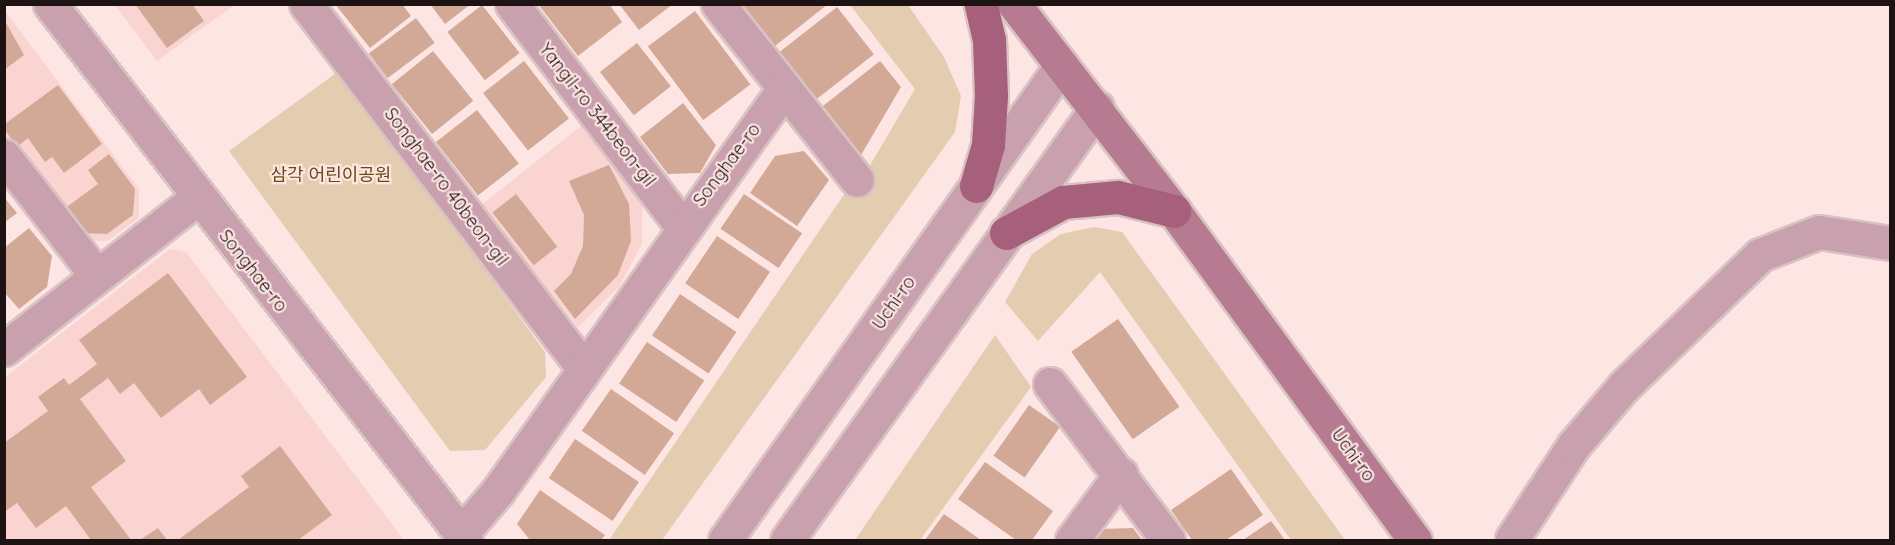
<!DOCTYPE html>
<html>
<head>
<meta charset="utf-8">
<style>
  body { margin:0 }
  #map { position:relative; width:1895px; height:545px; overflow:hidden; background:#fde5e3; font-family:Quicksand,"Noto Sans KR",sans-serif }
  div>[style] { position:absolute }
  .built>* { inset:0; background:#fad4d1 }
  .green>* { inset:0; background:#e3ccb0 }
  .building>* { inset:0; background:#d1a996; transform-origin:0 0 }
  .roads { filter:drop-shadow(2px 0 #d9c3c2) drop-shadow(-2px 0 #d9c3c2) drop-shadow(0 2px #d9c3c2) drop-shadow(0 -2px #d9c3c2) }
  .minor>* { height:33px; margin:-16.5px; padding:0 16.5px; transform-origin:16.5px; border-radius:16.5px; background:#c9a0ae }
  .tertiary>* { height:33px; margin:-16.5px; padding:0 16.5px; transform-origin:16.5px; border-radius:16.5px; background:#c9a0ae }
  .secondary>* { height:33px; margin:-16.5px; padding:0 16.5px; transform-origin:16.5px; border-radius:16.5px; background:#b67b91 }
  .primary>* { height:33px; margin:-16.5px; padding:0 16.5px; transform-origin:16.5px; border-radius:16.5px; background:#a6607b }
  span { translate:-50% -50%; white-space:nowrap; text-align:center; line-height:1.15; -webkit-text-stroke:4.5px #fde5e3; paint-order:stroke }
  .street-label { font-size:18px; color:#1d1312 }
  .park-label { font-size:18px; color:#6d4a12 }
  .frame { position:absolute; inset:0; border:6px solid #1d1312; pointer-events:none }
</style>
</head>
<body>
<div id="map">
  <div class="built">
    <i style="clip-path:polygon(115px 5px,234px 5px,157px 61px)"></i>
    <i style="clip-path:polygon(5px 11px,139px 189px,139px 218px,108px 241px,83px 241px,5px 136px)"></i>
    <i style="clip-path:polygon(582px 125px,642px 201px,642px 244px,619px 287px,578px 327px,480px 206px)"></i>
    <i style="clip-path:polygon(170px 249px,186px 252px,404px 540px,5px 540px,5px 377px)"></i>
  </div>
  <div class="green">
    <i style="clip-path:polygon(850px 5px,908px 5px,944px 57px,961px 96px,955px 132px,662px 540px,609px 540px,845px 193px,869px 167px,915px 89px)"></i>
    <i style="clip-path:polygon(339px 71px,545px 352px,546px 377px,485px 450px,450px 451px,229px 151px)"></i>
    <i style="clip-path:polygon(1094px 227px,1122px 232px,1345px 540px,1291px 540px,1100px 272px,1038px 341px,1005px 302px,1032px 254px,1061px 234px)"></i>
    <i style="clip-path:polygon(995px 335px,1031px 387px,920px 540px,855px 540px)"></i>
  </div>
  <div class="building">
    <i style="clip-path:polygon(135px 4px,192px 4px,204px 21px,167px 48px)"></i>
    <i style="clip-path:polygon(335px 4px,402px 4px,411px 16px,370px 48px)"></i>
    <i style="clip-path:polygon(430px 4px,471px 4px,445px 24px)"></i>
    <i style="clip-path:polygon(538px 4px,609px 4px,622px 22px,578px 56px)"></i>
    <i style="clip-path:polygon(619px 4px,673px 4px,639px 30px)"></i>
    <i style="clip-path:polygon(742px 4px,828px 4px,775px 46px)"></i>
    <i style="left:482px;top:5px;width:61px;height:44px;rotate:52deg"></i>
    <i style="left:837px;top:7px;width:60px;height:73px;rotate:52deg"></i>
    <i style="left:695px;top:11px;width:92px;height:59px;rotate:53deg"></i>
    <i style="left:416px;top:18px;width:31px;height:59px;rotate:53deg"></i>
    <i style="clip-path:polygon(4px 19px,24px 55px,4px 70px)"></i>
    <i style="left:637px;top:43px;width:55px;height:47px;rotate:52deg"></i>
    <i style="left:433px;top:51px;width:64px;height:53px;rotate:51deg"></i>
    <i style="left:524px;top:61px;width:73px;height:52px;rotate:52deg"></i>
    <i style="clip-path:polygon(880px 61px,901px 87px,861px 155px,823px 106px)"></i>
    <i style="clip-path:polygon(58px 85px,102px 144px,64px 173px,52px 157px,45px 162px,28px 138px,17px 147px,5px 130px,5px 124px)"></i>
    <i style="clip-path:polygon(683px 103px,716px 145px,700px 173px,668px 174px,640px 137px)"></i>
    <i style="left:477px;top:110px;width:68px;height:52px;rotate:52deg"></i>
    <i style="clip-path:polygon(804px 151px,829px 180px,797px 226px,750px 193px,775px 156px)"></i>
    <i style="clip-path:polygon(109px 154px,135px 189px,133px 215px,107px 234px,81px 233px,64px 209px,98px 184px,88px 170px)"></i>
    <i style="clip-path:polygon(609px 165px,629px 204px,631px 241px,618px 275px,575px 319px,554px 291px,571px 274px,583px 246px,584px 215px,569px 181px)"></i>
    <i style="left:516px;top:194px;width:67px;height:30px;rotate:52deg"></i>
    <i style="left:744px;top:194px;width:70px;height:42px;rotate:34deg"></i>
    <i style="clip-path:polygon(4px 197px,17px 213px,4px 223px)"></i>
    <i style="clip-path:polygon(29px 228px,52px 256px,47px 287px,19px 309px,4px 292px,4px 248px)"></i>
    <i style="left:717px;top:236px;width:64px;height:57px;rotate:34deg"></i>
    <i style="clip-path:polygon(168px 273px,247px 377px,210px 405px,199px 389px,161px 418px,134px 383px,120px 394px,108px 378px,80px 399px,126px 461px,91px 487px,131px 540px,91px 540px,66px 506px,36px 528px,17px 503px,4px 512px,4px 443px,48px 411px,38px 397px,64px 378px,69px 385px,97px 364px,79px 340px)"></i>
    <i style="left:680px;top:294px;width:68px;height:50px;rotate:34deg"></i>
    <i style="left:1118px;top:319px;width:107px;height:57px;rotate:55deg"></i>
    <i style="left:647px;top:342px;width:69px;height:50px;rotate:34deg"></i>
    <i style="left:611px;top:389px;width:77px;height:51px;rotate:35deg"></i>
    <i style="left:1029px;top:405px;width:38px;height:62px;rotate:35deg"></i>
    <i style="left:575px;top:439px;width:77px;height:47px;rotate:34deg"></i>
    <i style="clip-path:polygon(280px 446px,332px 515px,298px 540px,178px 540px,249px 487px,241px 476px)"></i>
    <i style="clip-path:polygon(985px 462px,1053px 511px,1032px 540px,1016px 540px,958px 499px)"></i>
    <i style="clip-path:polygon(1231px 469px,1263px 515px,1226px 540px,1192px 540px,1171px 510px)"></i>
    <i style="clip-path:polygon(540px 490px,605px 535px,601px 540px,530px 540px,517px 524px)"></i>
    <i style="clip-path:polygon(944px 514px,981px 540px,925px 540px)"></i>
    <i style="clip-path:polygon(1271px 521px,1285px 540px,1243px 540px)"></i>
    <i style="clip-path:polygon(158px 528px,167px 540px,140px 540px)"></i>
    <i style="clip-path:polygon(1133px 528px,1142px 540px,1095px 540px,1103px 529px)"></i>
  </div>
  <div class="roads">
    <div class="minor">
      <i style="left:306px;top:4px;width:459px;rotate:52.7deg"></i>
      <i style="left:512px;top:4px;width:280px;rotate:52.6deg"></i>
      <i style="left:718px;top:4px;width:224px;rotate:51.7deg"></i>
      <i style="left:4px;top:156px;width:152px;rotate:52.2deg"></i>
      <i style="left:4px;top:349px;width:245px;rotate:-38deg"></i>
      <i style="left:1050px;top:384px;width:196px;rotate:52.9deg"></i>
      <i style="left:461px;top:534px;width:57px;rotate:-49.3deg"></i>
      <i style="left:498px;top:491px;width:494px;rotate:-54.6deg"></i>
      <i style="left:1512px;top:539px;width:111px;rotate:-56.7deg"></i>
      <i style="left:1573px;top:446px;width:79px;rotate:-49.6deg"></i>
      <i style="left:1624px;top:386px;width:189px;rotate:-43.9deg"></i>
      <i style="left:1760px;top:255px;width:63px;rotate:-21.3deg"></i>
      <i style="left:1819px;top:232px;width:72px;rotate:8.8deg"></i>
      <i style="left:1072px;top:540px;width:82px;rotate:-53.4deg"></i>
    </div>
    <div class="tertiary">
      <i style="left:50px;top:4px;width:678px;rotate:52.18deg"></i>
      <i style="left:725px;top:540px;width:582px;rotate:-54.65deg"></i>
      <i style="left:787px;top:540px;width:532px;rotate:-54.34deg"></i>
    </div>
    <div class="secondary">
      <i style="left:1014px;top:4px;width:262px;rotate:52.3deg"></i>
      <i style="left:1174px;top:211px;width:408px;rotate:53.8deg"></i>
    </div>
    <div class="primary">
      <i style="left:976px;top:186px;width:43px;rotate:-73.7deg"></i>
      <i style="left:988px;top:145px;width:49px;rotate:-86.5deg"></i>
      <i style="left:991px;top:96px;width:56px;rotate:-92deg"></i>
      <i style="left:989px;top:40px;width:37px;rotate:-103deg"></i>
      <i style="left:1006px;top:233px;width:65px;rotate:-28.5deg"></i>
      <i style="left:1063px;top:202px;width:55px;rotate:-5.2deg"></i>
      <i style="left:1118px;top:197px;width:58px;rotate:14deg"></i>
    </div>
  </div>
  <div class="street-label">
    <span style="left:597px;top:115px;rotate:52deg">Yangil-ro 344beon-gil</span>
    <span style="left:727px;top:165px;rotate:-53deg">Songhae-ro</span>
    <span style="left:446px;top:187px;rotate:53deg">Songhae-ro 40beon-gil</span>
    <span style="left:253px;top:271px;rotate:52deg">Songhae-ro</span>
    <span style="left:894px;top:303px;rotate:-55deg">Uchi-ro</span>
    <span style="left:1353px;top:455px;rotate:54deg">Uchi-ro</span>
  </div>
  <div class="park-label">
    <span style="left:331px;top:175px">삼각 어린이공원</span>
  </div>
  <div class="frame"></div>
</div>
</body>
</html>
